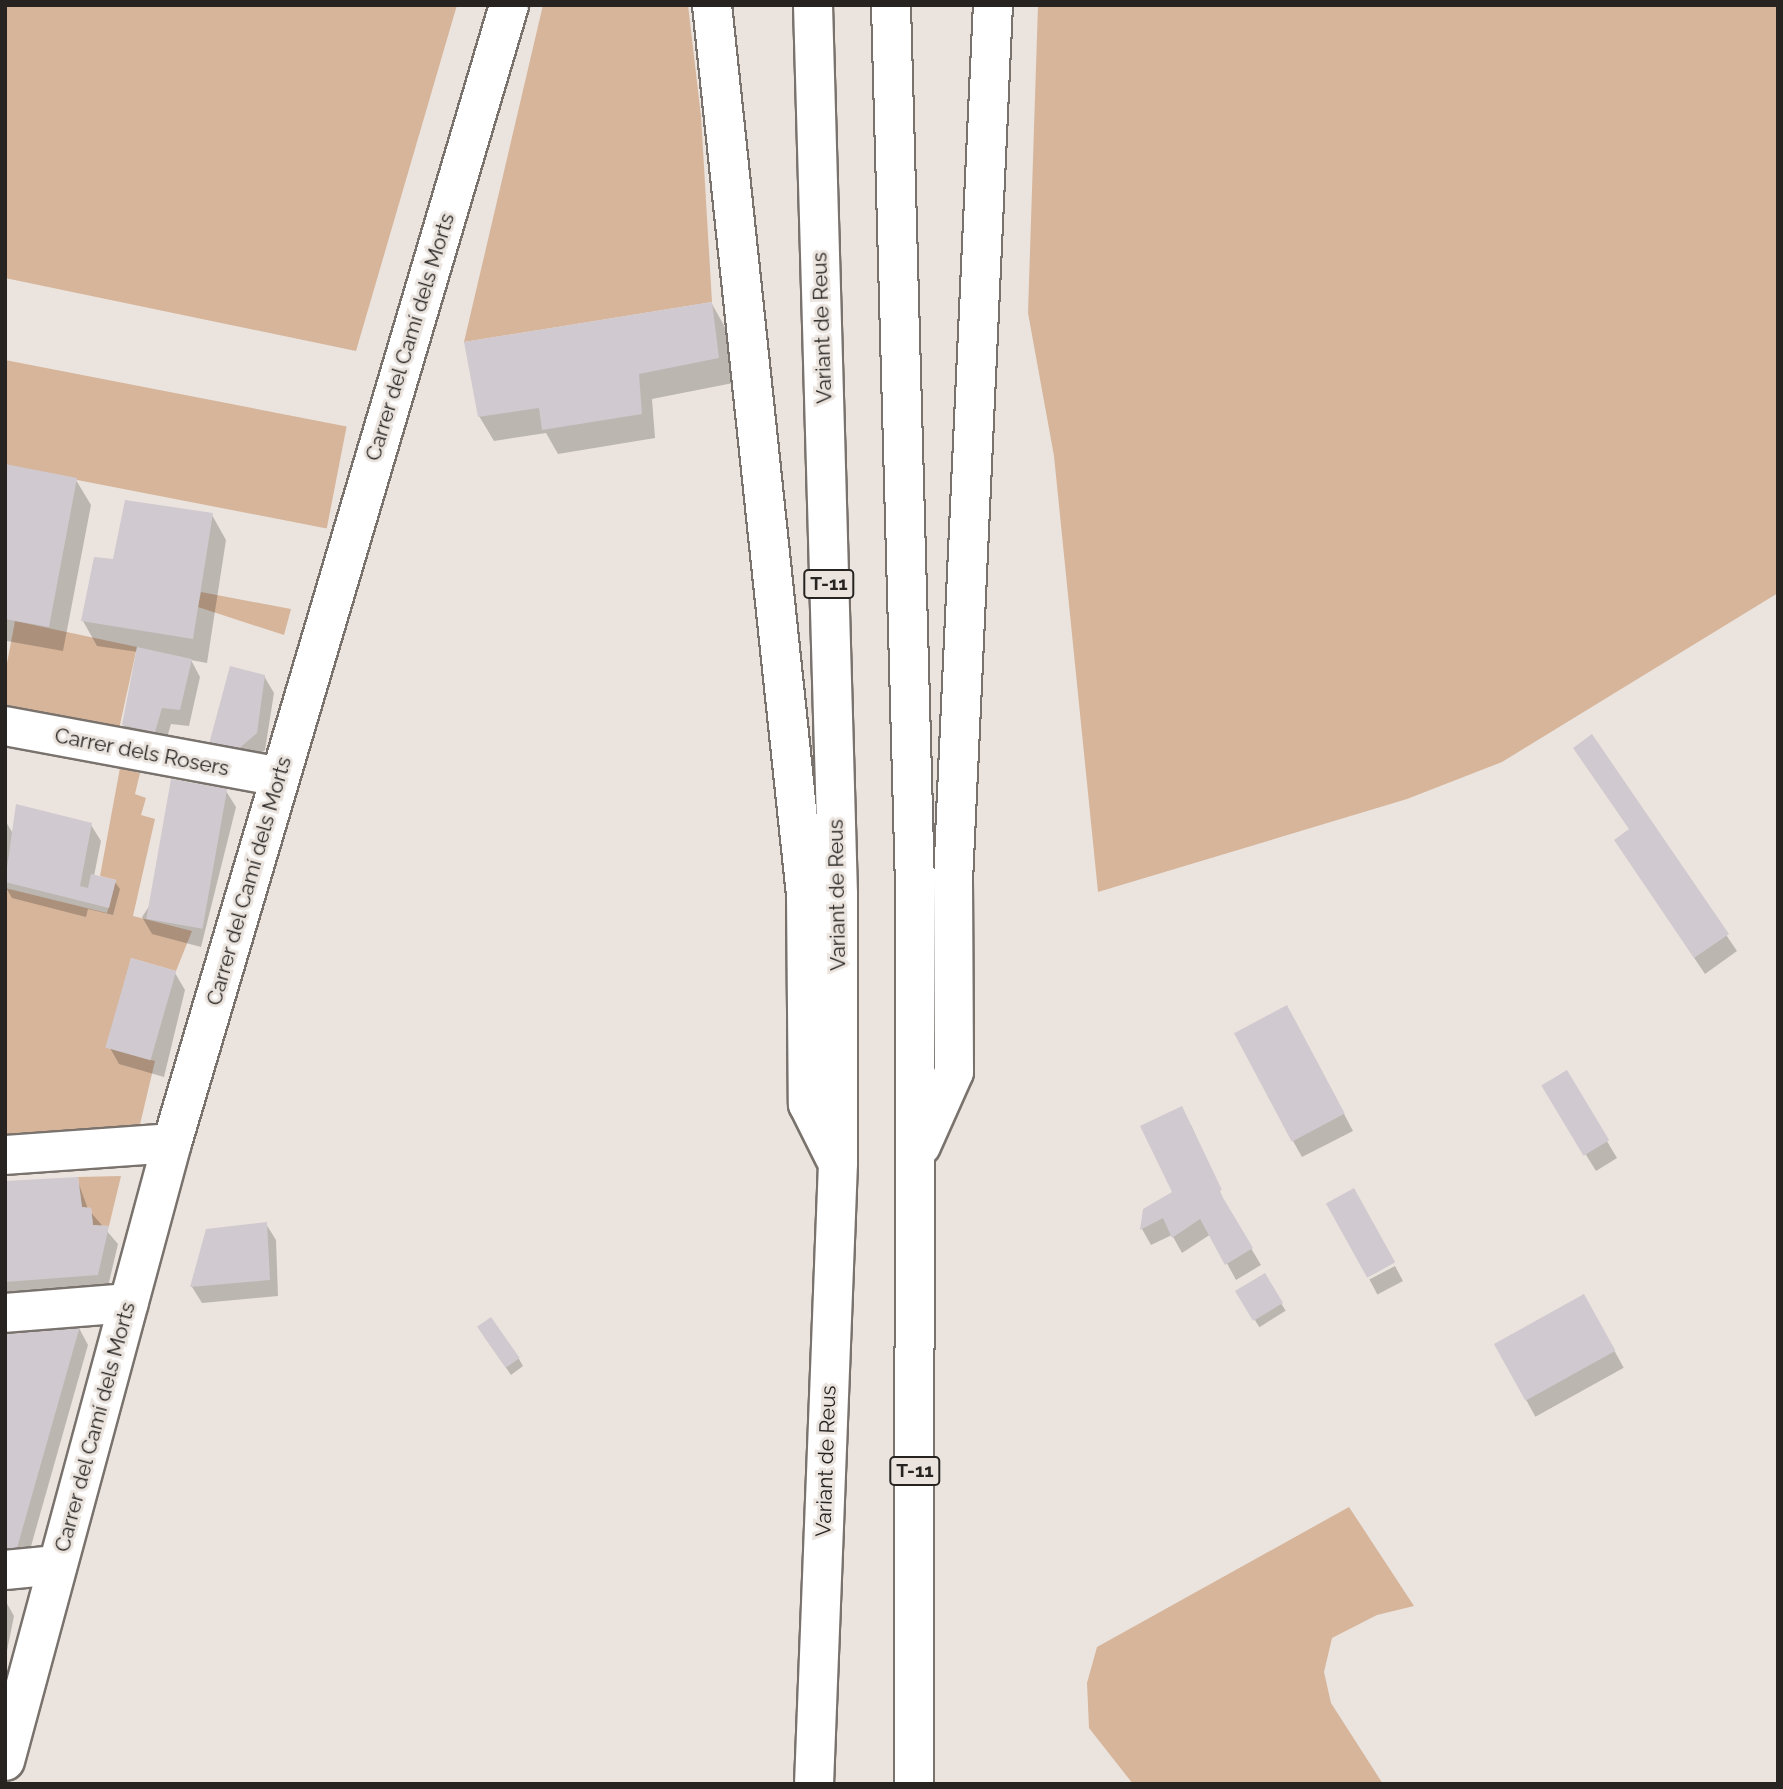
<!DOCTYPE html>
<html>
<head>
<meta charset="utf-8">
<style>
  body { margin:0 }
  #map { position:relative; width:1783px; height:1789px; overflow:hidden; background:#ebe4de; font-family:Raleway,sans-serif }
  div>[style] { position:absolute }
  .green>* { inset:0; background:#d6b59b; transform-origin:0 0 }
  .shadow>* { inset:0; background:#0003; transform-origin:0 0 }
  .building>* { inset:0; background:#d0c9cf; transform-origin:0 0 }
  .roads { filter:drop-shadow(2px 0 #79726d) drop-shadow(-2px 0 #79726d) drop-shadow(0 2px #79726d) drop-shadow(0 -2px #79726d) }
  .minor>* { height:38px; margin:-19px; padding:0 19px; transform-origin:19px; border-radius:19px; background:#fff }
  .highway>* { height:38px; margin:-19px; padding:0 19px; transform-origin:19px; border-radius:19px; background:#fff }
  span { translate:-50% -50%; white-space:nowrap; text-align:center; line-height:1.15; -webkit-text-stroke:6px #ebe4de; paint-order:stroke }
  .shield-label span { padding:2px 5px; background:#ebe4de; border:2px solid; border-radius:5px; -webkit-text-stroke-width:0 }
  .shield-label { font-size:19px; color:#262321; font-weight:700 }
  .street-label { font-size:21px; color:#262321 }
  .frame { position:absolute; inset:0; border:7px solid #262321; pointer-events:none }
</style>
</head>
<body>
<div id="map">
  <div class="green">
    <i style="clip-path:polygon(5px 5px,457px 5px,356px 351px,5px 278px)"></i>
    <i style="clip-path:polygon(543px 5px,688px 5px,701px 116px,712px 302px,464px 342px)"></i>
    <i style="clip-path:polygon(1038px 5px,1778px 5px,1778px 593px,1502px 762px,1407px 799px,1098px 892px,1054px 456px,1028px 313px)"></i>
    <i style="left:5px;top:360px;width:348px;height:104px;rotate:11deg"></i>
    <i style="clip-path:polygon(201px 592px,291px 609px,284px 635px,198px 607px)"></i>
    <i style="clip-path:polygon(15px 621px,137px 647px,119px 729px,5px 707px,5px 674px)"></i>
    <i style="clip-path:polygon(120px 768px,140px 773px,135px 794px,146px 798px,141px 815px,155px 819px,133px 916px,192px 931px,176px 971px,131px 958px,108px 1048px,155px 1061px,138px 1133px,5px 1142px,5px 888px,107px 913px,116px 880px,100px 876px)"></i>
    <i style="clip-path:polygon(121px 1176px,109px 1226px,93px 1225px,91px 1208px,82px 1207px,78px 1177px)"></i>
    <i style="clip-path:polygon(1349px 1507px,1414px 1606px,1377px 1615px,1332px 1638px,1324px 1672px,1331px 1703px,1383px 1784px,1133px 1784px,1089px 1728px,1087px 1683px,1097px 1647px)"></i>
  </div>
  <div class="shadow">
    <i style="clip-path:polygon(712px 304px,726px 329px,733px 383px,652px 399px,655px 438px,558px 454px,546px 433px,494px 441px,479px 416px)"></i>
    <i style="clip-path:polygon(5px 466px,76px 480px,91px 505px,63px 651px,7px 641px,5px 668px)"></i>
    <i style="clip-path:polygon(212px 515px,226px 540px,207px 663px,191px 660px,200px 677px,189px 726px,171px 724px,164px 748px,133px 741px,124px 725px,138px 652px,97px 646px,83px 621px,114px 560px)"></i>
    <i style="clip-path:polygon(264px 676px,274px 693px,265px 750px,245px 768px,221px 760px,211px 744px)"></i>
    <i style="clip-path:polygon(1592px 737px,1737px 951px,1705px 974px,1616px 841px,1630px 831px)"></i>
    <i style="clip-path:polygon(226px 791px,236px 807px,201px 947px,152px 934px,142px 917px)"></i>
    <i style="clip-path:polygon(5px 820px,12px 832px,91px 825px,101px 841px,94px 876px,115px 882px,120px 889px,113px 915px,88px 909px,86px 917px,12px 898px,5px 886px)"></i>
    <i style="clip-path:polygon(175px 973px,185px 990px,164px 1077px,119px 1064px,110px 1048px)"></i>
    <i style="clip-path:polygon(1296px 1023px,1353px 1131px,1302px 1157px,1293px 1141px)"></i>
    <i style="clip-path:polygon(1566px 1073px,1617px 1158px,1596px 1171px,1554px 1103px)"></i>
    <i style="clip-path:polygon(1191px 1125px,1227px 1208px,1261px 1265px,1236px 1280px,1211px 1234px,1182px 1253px,1172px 1235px,1151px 1245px,1142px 1229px,1145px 1210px,1175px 1193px)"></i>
    <i style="clip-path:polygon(77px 1179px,88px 1209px,118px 1244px,107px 1291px,5px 1299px,5px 1183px)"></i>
    <i style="clip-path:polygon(266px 1224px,276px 1240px,278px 1296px,202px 1303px,192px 1287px,208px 1231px)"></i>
    <i style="left:1395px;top:1266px;width:17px;height:29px;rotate:62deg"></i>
    <i style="left:1264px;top:1276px;width:41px;height:31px;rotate:58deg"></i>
    <i style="left:1584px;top:1296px;width:82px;height:101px;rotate:61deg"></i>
    <i style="clip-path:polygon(79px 1328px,88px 1345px,26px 1564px,5px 1565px,5px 1335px)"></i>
    <i style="clip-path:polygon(483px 1335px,519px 1359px,523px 1366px,511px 1375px)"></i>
    <i style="clip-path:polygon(5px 1600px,14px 1616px,5px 1661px)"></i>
  </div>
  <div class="building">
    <i style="clip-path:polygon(712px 302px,719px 358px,639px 374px,642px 414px,542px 430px,539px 408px,478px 417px,464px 342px)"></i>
    <i style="clip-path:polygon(5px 464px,77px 478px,49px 627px,5px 619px)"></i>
    <i style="clip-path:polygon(125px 500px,213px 513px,193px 639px,81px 621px,94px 557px,113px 559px)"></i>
    <i style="clip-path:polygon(137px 647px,192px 659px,180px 710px,162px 708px,155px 732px,122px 725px)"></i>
    <i style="clip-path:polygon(230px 666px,265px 675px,257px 733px,235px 752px,209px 744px)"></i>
    <i style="clip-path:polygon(1592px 734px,1729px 934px,1694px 958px,1614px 840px,1629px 829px,1573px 748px)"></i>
    <i style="left:171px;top:779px;width:57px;height:142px;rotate:10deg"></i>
    <i style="clip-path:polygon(16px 804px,92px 823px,80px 886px,88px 888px,91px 874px,116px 880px,109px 908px,5px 882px)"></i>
    <i style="left:131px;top:958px;width:47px;height:93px;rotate:16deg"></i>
    <i style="left:1287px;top:1005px;width:123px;height:60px;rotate:62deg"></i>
    <i style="left:1567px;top:1070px;width:82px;height:30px;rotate:59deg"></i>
    <i style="clip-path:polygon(1182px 1106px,1222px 1190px,1219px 1191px,1253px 1248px,1225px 1265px,1200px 1219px,1172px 1238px,1163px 1218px,1140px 1230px,1143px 1209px,1172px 1192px,1140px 1126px)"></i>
    <i style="clip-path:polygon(78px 1177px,82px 1207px,91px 1208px,93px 1225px,109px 1226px,98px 1275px,5px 1282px,5px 1181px)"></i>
    <i style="left:1354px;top:1188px;width:85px;height:32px;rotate:61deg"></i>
    <i style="clip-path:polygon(267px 1222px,270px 1280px,190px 1287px,206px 1229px)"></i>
    <i style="left:1265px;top:1273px;width:35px;height:35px;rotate:59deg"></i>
    <i style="left:1584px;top:1294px;width:65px;height:103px;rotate:61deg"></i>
    <i style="left:491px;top:1317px;width:50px;height:17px;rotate:55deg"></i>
    <i style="clip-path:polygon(80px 1326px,17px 1548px,5px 1548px,5px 1334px)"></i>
  </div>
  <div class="roads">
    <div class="minor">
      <i style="left:5px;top:726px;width:279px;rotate:10.5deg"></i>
      <i style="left:5px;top:1155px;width:167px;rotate:-4.1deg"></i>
      <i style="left:5px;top:1313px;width:124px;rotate:-4.6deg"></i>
      <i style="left:5px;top:1570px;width:52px;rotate:-5.5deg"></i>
      <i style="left:5px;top:1761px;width:640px;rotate:-74.88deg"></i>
      <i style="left:172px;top:1143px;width:1187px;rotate:-73.5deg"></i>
    </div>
    <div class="highway">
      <i style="left:712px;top:5px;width:895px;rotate:83.97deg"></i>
      <i style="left:806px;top:895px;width:209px;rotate:89.5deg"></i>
      <i style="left:808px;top:1104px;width:60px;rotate:63.4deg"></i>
      <i style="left:813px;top:5px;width:889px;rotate:88.39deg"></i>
      <i style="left:838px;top:894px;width:269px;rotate:90deg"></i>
      <i style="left:838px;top:1163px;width:621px;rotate:92.21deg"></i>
      <i style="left:891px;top:5px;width:880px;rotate:88.44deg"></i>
      <i style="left:915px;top:885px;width:899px;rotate:90.06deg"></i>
      <i style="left:921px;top:1146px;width:81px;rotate:-66deg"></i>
      <i style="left:954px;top:1072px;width:191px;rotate:-90.3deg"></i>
      <i style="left:953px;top:881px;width:877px;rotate:-87.39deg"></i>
    </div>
  </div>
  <div class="shield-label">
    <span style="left:829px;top:584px">T-11</span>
    <span style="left:915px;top:1471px">T-11</span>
  </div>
  <div class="street-label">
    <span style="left:822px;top:328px;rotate:-92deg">Variant de Reus</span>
    <span style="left:410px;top:337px;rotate:-73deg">Carrer del Camí dels Morts</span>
    <span style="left:142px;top:752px;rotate:11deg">Carrer dels Rosers</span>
    <span style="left:249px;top:881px;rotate:-74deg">Carrer del Camí dels Morts</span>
    <span style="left:837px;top:895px;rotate:-91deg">Variant de Reus</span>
    <span style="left:95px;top:1427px;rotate:-75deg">Carrer del Camí dels Morts</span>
    <span style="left:826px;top:1461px;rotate:-88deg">Variant de Reus</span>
  </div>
  <div class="frame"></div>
</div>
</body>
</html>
